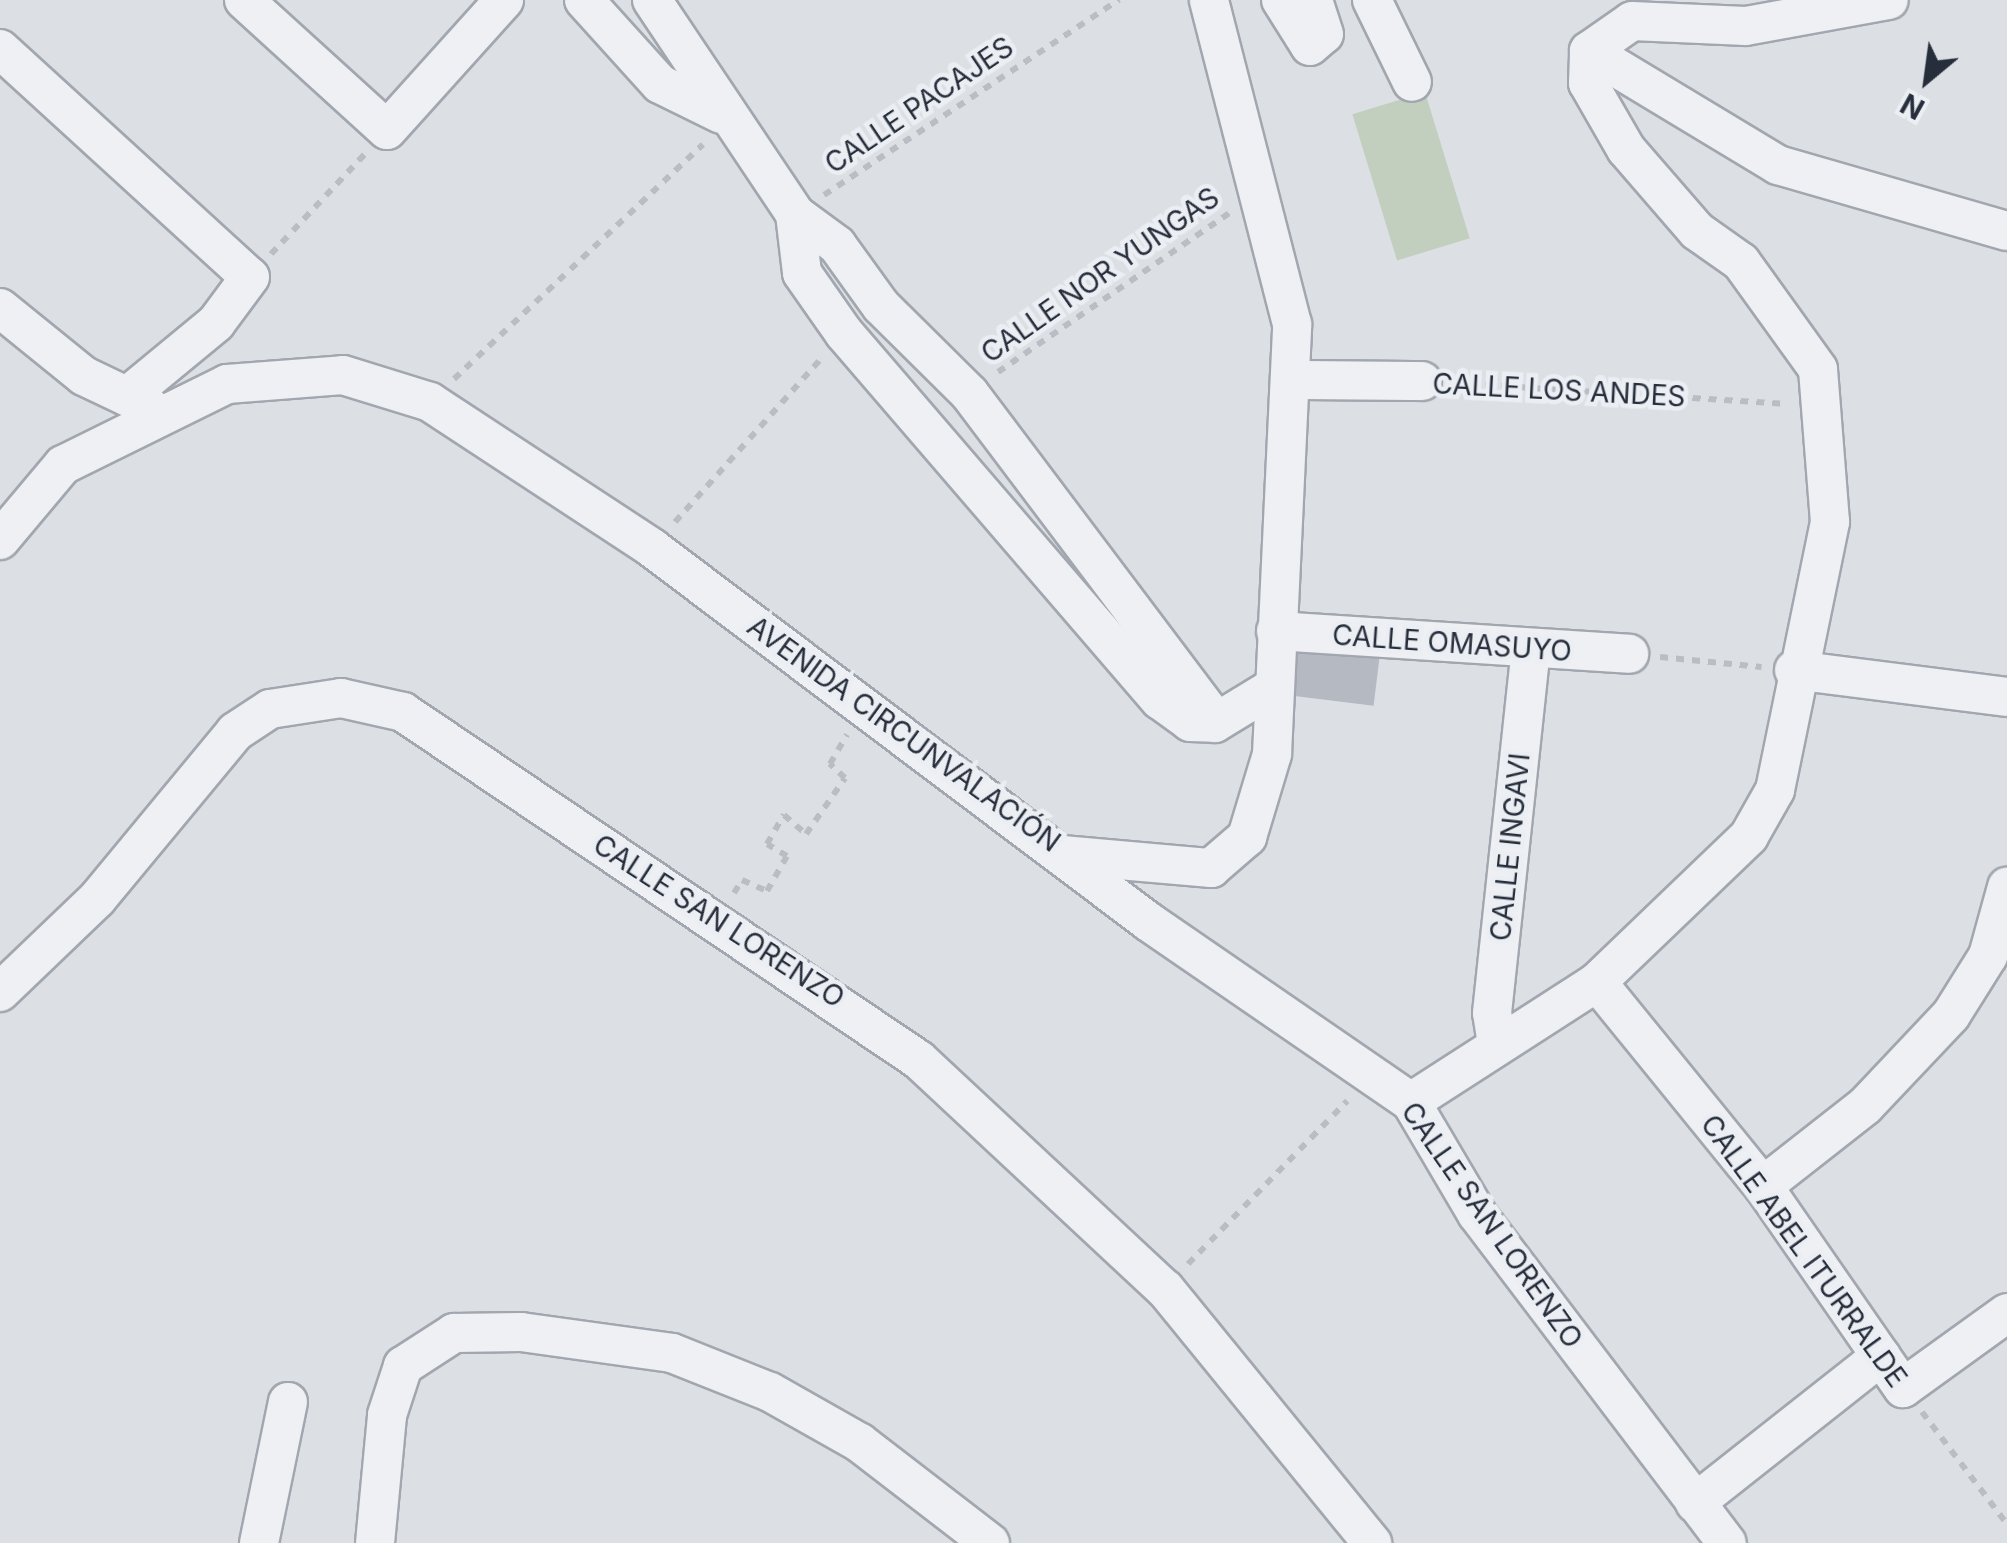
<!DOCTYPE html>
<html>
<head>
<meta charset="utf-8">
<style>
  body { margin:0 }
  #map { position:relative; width:2007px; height:1543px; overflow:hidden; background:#dce0e5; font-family:Inter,sans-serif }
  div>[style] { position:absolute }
  .green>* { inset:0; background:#c2cfbe; transform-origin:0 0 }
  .building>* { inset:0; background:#b4b9c2; transform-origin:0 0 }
  .path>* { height:6px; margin-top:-3px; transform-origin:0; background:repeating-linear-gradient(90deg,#babec4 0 8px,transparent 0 16px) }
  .roads { filter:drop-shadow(2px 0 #a2a7af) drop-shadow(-2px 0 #a2a7af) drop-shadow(0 2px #a2a7af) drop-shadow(0 -2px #a2a7af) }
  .minor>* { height:38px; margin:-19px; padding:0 19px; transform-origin:19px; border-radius:19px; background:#eef0f4 }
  span { translate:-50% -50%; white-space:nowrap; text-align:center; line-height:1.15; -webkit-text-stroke:9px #ebeef3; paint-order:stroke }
  .street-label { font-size:28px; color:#272e3b }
  .north { position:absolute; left:1877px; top:30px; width:100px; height:100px; -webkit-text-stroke:8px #ebeef3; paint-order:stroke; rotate:209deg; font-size:28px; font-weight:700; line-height:40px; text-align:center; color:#272e3b }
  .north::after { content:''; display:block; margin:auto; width:35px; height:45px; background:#272e3b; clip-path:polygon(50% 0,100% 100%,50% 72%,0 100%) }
</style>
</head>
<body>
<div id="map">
  <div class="green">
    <i style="left:1425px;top:92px;width:153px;height:76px;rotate:73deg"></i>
  </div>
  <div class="building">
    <i style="left:1282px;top:631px;width:100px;height:63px;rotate:7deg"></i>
  </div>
  <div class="path">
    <i style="left:824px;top:195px;width:354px;rotate:-33.5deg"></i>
    <i style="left:271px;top:254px;width:137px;rotate:-46.8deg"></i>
    <i style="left:998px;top:372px;width:283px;rotate:-34.5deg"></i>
    <i style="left:454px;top:379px;width:342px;rotate:-43.3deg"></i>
    <i style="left:1453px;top:383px;width:333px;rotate:3.6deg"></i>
    <i style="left:675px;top:522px;width:217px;rotate:-48.2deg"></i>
    <i style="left:1660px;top:657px;width:102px;rotate:5.6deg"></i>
    <i style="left:734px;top:893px;width:15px;rotate:-58deg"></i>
    <i style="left:742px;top:880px;width:27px;rotate:24deg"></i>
    <i style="left:767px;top:891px;width:40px;rotate:-60.3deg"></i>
    <i style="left:787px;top:856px;width:23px;rotate:-149deg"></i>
    <i style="left:767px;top:844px;width:34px;rotate:-60deg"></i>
    <i style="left:784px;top:815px;width:29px;rotate:41deg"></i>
    <i style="left:806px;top:834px;width:68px;rotate:-55.1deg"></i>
    <i style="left:845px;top:778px;width:21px;rotate:-137deg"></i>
    <i style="left:830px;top:764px;width:34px;rotate:-60deg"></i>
    <i style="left:1188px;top:1264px;width:228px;rotate:-45.7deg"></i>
    <i style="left:1922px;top:1412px;width:141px;rotate:52.8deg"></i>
  </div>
  <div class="roads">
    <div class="minor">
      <i style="left:244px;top:0;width:193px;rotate:42.3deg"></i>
      <i style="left:387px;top:130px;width:175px;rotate:-48deg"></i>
      <i style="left:584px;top:0;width:113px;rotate:47.9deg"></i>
      <i style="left:660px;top:84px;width:68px;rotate:26.2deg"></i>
      <i style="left:652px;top:0;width:257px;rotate:56.2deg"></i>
      <i style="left:795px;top:214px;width:52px;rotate:36.4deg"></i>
      <i style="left:837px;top:245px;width:75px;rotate:54.2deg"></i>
      <i style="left:881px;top:306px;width:124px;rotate:44.7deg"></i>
      <i style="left:969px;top:393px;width:394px;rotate:53deg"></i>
      <i style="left:1206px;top:708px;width:12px;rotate:110deg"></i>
      <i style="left:1281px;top:0;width:54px;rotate:57.8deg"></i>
      <i style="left:1310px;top:46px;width:18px;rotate:-41deg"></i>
      <i style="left:1324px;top:34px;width:36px;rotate:-108deg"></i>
      <i style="left:1372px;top:0;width:91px;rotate:64deg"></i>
      <i style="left:0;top:49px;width:338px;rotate:42.4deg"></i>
      <i style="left:250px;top:277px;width:57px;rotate:126.5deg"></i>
      <i style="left:216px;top:323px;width:112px;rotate:140.5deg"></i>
      <i style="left:1589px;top:51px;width:221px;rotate:31.1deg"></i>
      <i style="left:1778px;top:165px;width:238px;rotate:16.1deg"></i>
      <i style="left:795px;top:214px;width:59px;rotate:83.2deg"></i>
      <i style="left:802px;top:273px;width:73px;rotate:55deg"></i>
      <i style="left:844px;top:333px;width:484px;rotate:49.3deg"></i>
      <i style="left:1160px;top:700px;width:37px;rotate:36deg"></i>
      <i style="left:1190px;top:722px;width:25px;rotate:2deg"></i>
      <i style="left:1215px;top:723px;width:69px;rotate:-31.4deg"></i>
      <i style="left:0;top:308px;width:108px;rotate:39deg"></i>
      <i style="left:84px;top:376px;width:74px;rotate:25.5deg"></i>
      <i style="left:1295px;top:380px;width:127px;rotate:0.5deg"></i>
      <i style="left:0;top:540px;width:98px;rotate:-50deg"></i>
      <i style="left:63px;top:465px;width:183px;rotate:-26.3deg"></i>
      <i style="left:227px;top:384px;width:116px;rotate:-4.4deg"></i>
      <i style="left:343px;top:375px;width:91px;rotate:17.2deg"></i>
      <i style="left:430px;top:402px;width:266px;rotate:33.3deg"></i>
      <i style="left:652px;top:548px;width:622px;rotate:36.96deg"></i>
      <i style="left:1149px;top:922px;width:318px;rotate:34.5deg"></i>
      <i style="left:1411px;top:1102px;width:130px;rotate:59.5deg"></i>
      <i style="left:1477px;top:1214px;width:413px;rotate:52.8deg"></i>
      <i style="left:1276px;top:631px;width:354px;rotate:3.7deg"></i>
      <i style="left:1794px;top:670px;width:215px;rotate:7.2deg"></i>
      <i style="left:1062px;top:855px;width:150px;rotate:5deg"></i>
      <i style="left:1211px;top:868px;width:48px;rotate:-40.7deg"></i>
      <i style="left:1247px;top:837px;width:87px;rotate:-73.2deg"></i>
      <i style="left:1272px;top:754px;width:430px;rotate:-87.3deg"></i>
      <i style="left:1292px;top:324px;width:334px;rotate:-104.4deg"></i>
      <i style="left:1597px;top:982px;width:263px;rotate:50.9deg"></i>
      <i style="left:1763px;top:1186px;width:246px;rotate:55.3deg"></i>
      <i style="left:1903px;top:1388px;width:128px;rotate:-35.8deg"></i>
      <i style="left:0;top:992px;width:134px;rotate:-43.8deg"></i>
      <i style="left:97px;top:899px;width:217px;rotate:-50.4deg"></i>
      <i style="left:235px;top:732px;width:42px;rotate:-33.3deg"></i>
      <i style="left:270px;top:709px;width:72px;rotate:-8.8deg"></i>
      <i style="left:341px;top:698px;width:64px;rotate:12.7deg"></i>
      <i style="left:403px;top:712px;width:622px;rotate:34deg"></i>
      <i style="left:919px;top:1060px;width:336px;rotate:43deg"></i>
      <i style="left:1165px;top:1289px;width:328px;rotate:50.8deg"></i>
      <i style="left:1497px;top:1044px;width:31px;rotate:-99deg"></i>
      <i style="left:1492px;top:1013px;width:365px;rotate:-83.9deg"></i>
      <i style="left:1411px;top:1102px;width:221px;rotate:-32.8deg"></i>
      <i style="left:1597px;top:982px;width:211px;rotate:-43.8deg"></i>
      <i style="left:1749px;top:836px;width:53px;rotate:-60.5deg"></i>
      <i style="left:1775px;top:790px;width:274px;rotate:-78.4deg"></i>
      <i style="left:1830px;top:522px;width:153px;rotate:-94.5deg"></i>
      <i style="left:1818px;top:369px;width:132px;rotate:-125.7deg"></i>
      <i style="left:1741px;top:262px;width:54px;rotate:-144.8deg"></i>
      <i style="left:1697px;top:231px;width:108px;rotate:-130.9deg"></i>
      <i style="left:1626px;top:149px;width:76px;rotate:-119.9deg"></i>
      <i style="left:1588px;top:83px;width:32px;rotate:-88deg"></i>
      <i style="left:1589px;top:51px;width:52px;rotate:-34.9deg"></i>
      <i style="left:1632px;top:21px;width:114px;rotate:2.5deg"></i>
      <i style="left:1746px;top:26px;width:145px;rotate:-10.3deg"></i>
      <i style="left:1763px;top:1186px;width:130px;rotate:-38.1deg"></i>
      <i style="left:1865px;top:1106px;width:125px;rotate:-46.6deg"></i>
      <i style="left:1951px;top:1015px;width:70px;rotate:-57.9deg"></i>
      <i style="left:1988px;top:956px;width:72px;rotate:-74.6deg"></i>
      <i style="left:1695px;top:1503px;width:237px;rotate:-38.3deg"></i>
      <i style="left:259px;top:1543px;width:144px;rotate:-78.4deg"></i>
      <i style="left:375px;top:1543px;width:129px;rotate:-84.6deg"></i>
      <i style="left:387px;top:1415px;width:52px;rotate:-71.9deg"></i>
      <i style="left:403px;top:1366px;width:61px;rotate:-32.9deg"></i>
      <i style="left:454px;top:1333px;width:67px;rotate:-0.9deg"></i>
      <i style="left:521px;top:1332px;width:152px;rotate:7.9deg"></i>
      <i style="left:672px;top:1353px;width:105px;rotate:21.7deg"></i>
      <i style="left:770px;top:1392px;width:103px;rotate:29.5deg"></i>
      <i style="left:860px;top:1443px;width:164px;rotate:37.6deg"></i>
    </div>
  </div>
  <div class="street-label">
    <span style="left:919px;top:105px;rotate:-34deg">CALLE PACAJES</span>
    <span style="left:1100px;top:275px;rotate:-35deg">CALLE NOR YUNGAS</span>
    <span style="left:1559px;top:390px;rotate:3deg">CALLE LOS ANDES</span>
    <span style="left:1452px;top:643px;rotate:4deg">CALLE OMASUYO</span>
    <span style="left:904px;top:734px;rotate:36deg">AVENIDA CIRCUNVALACIÓN</span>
    <span style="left:1510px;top:847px;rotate:-84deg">CALLE INGAVI</span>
    <span style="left:719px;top:921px;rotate:33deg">CALLE SAN LORENZO</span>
    <span style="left:1492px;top:1225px;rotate:55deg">CALLE SAN LORENZO</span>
    <span style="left:1804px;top:1251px;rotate:54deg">CALLE ABEL ITURRALDE</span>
  </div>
  <div class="north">N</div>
</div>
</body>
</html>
